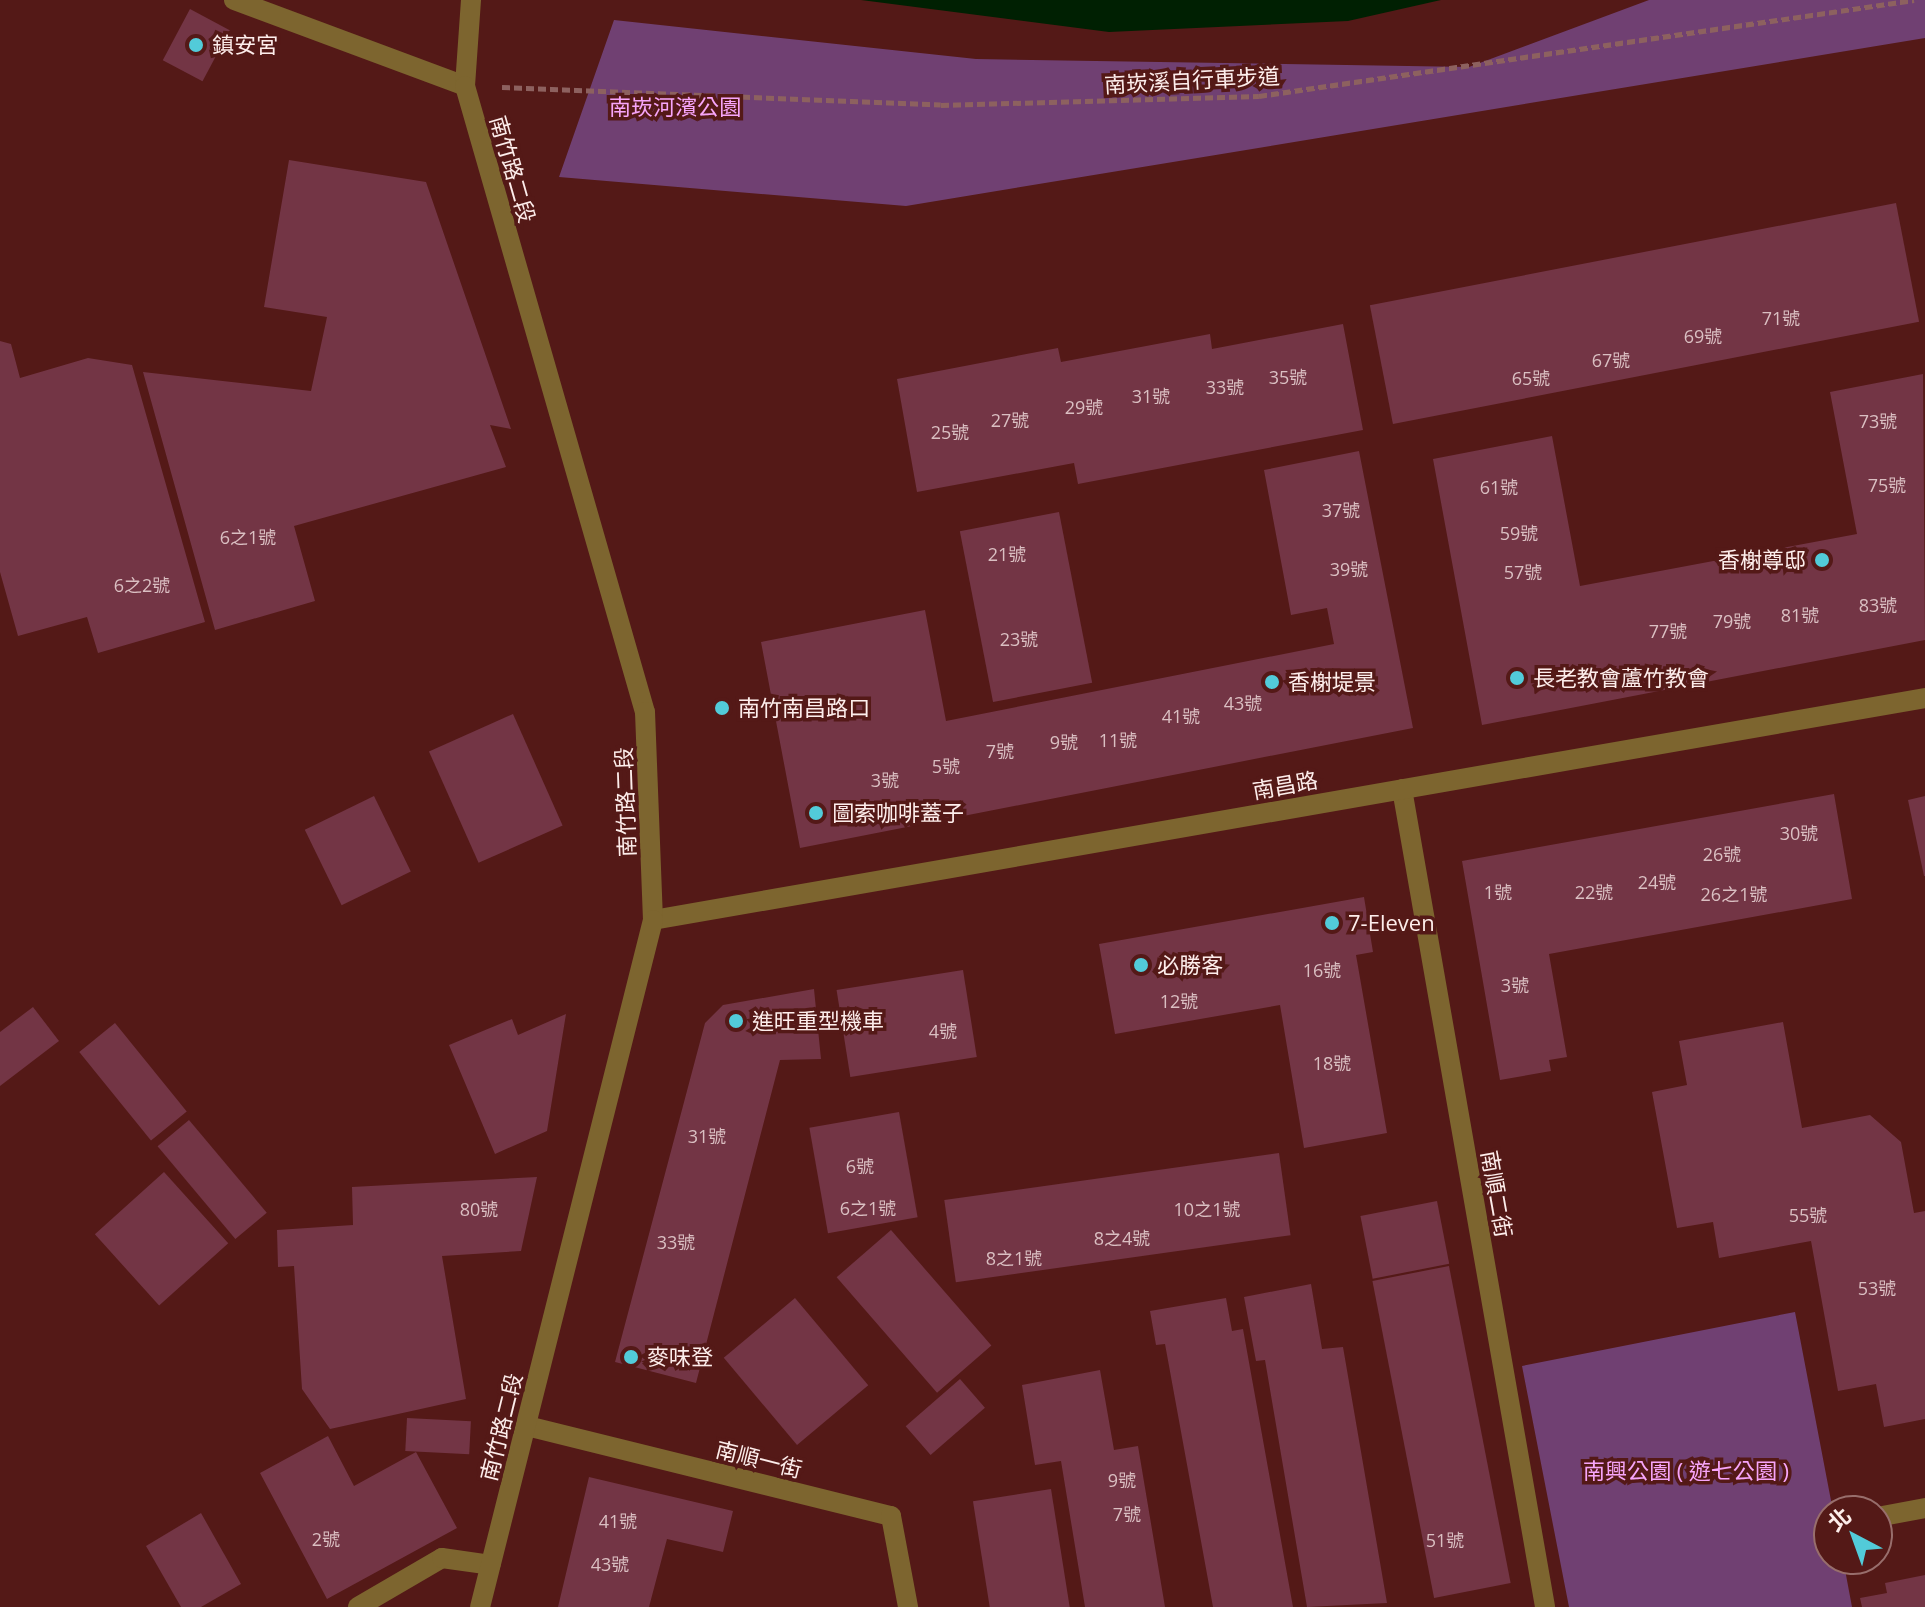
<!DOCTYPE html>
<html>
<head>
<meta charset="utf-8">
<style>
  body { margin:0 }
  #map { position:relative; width:1925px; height:1607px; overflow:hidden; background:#541917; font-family:"Open Sans","Noto Sans TC",sans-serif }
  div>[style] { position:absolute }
  .green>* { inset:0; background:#704072 }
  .water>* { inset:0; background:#002002 }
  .building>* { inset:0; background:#733545; transform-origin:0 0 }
  .path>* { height:5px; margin-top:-2.5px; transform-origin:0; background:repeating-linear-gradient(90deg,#8d615f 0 8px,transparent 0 12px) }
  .service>* { height:20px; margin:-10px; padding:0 10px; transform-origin:10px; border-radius:10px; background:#7d652f }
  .minor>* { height:20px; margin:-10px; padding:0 10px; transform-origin:10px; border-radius:10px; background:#7d652f }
  .tertiary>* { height:20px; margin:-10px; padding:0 10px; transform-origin:10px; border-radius:10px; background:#7d652f }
  .dots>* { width:22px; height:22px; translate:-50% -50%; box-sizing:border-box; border:4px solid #541917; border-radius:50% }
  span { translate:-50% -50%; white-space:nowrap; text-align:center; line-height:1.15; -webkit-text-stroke:7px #541917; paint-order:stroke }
  .number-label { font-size:18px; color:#dabfc2 }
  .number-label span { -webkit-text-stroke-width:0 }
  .poi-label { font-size:22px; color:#fdedeb }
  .left { translate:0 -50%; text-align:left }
  .right { translate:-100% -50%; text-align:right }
  .street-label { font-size:22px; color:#fdedeb }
  .park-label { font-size:22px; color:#f7a5fa }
  .north { position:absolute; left:1813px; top:1495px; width:80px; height:80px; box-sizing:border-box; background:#541917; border:2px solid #986e6c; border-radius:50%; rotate:319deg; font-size:22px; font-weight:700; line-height:32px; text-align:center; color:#fdedeb }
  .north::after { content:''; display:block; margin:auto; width:28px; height:36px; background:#52cbd9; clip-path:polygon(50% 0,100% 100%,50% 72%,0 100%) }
</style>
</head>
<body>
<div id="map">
  <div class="green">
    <i style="clip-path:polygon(1649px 0,1925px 0,1925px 38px,906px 206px,559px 177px,614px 20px,976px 59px,1469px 67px)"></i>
    <i style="clip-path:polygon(1795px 1312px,1833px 1511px,1829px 1511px,1829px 1559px,1843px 1559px,1852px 1607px,1569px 1607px,1522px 1366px)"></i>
  </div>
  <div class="water">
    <i style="clip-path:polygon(861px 0,1441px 0,1348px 21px,1109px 32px)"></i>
  </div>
  <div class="building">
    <i style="left:190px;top:9px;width:45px;height:58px;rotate:28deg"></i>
    <i style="clip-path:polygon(289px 160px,426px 182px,511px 429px,490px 425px,506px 467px,294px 526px,315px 601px,215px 630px,143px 372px,311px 391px,327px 317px,264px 307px)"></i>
    <i style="left:1896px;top:203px;width:121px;height:536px;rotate:79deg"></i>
    <i style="clip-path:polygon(1343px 324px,1363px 430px,1078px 484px,1074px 463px,917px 492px,897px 379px,1058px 348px,1061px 362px,1210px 334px,1212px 349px)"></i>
    <i style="clip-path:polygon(0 341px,11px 344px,20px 378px,88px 358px,132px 365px,205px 622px,98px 653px,87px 617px,18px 636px,0 572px)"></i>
    <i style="clip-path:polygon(1923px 374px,1925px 640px,1482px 725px,1433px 459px,1552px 436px,1580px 586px,1857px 534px,1830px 392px)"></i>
    <i style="clip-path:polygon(1359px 451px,1413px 728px,800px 848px,761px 642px,925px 610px,946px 721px,1334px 644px,1327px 608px,1291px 615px,1264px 470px)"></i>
    <i style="left:1059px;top:512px;width:174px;height:101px;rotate:79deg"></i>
    <i style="left:513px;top:714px;width:122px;height:92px;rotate:66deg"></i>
    <i style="clip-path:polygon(1834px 794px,1852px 899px,1549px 954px,1567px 1057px,1549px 1060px,1551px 1071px,1500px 1080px,1462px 861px)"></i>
    <i style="left:374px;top:796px;width:84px;height:77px;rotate:64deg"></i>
    <i style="clip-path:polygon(1925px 796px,1925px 876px,1924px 876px,1908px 800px)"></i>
    <i style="clip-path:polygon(1364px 897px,1373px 952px,1356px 955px,1387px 1133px,1304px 1148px,1280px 1005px,1115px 1034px,1099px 944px)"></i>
    <i style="left:963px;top:970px;width:88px;height:128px;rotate:81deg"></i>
    <i style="clip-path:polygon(814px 989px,821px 1059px,780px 1060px,696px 1383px,615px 1362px,705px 1023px,723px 1005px)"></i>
    <i style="clip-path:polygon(33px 1007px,59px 1041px,0 1086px,0 1032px)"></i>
    <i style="clip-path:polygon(566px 1014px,547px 1131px,495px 1154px,449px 1045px,512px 1019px,518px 1035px)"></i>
    <i style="clip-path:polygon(1783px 1022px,1802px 1128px,1870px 1115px,1901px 1142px,1914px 1213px,1925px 1211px,1925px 1419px,1884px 1427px,1876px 1384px,1838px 1391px,1811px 1241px,1719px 1258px,1713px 1222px,1677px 1228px,1652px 1092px,1687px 1085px,1679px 1041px)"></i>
    <i style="left:115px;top:1023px;width:114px;height:46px;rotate:51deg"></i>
    <i style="left:899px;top:1112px;width:107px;height:91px;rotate:80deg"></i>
    <i style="left:189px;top:1120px;width:121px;height:41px;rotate:50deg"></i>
    <i style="left:1279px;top:1153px;width:83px;height:338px;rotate:82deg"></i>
    <i style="left:164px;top:1172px;width:96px;height:93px;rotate:48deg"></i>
    <i style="clip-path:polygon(537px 1177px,521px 1251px,442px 1256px,466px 1399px,330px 1429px,302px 1389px,294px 1266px,278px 1267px,277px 1230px,353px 1225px,352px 1187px)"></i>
    <i style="left:1437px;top:1201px;width:64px;height:78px;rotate:79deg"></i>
    <i style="left:891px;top:1230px;width:153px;height:72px;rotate:49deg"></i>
    <i style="left:1449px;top:1266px;width:323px;height:78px;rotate:79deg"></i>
    <i style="clip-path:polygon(1311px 1284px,1322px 1349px,1343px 1347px,1387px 1603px,1307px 1607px,1265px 1360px,1256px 1361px,1244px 1297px)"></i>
    <i style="left:795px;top:1298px;width:114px;height:93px;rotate:50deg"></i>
    <i style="clip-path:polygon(1226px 1298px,1232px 1331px,1243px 1329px,1293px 1607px,1213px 1607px,1165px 1344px,1156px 1345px,1150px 1311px)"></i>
    <i style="clip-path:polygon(1100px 1370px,1114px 1450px,1138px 1446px,1165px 1607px,1085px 1607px,1061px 1461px,1035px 1465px,1022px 1385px)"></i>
    <i style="left:960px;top:1379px;width:38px;height:72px;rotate:49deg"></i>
    <i style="left:407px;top:1418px;width:64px;height:33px;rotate:3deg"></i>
    <i style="clip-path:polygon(328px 1436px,354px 1486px,416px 1452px,457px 1528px,327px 1599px,260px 1473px)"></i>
    <i style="clip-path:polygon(589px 1477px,733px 1511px,723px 1552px,667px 1539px,649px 1607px,558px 1607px)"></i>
    <i style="left:1051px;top:1489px;width:120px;height:79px;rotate:81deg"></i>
    <i style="clip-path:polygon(201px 1513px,241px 1584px,201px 1607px,181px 1607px,146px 1546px)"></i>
    <i style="clip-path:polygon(1925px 1575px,1925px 1607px,1862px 1607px,1860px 1598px,1887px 1593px,1885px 1583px)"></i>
  </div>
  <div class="path">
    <i style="left:502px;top:87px;width:439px;rotate:2.3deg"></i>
    <i style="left:941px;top:105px;width:318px;rotate:-1.6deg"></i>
    <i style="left:1259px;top:96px;width:662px;rotate:-8.34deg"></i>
  </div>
  <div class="service">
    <i style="left:358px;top:1607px;width:97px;rotate:-30.3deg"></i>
    <i style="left:442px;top:1558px;width:49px;rotate:8.1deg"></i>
  </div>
  <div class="minor">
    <i style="left:234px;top:0;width:246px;rotate:20.4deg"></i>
    <i style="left:1402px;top:789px;width:830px;rotate:80.08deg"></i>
    <i style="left:653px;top:920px;width:1291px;rotate:-9.9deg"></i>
    <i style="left:527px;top:1426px;width:375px;rotate:13.9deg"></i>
    <i style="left:891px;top:1516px;width:93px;rotate:79.4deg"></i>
    <i style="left:1877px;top:1517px;width:49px;rotate:-10.6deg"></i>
  </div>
  <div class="tertiary">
    <i style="left:471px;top:0;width:86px;rotate:94deg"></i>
    <i style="left:465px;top:86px;width:651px;rotate:73.96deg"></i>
    <i style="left:645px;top:712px;width:208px;rotate:87.8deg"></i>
    <i style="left:653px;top:920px;width:708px;rotate:104.13deg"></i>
  </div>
  <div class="dots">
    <i style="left:196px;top:45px;background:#52cbd9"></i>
    <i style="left:1822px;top:560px;background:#52cbd9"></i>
    <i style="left:1517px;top:678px;background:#52cbd9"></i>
    <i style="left:1272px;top:682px;background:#52cbd9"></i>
    <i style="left:722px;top:708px;background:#52cbd9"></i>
    <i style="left:816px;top:813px;background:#52cbd9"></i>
    <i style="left:1332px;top:923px;background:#52cbd9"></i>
    <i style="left:1141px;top:965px;background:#52cbd9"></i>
    <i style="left:736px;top:1021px;background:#52cbd9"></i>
    <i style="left:631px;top:1357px;background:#52cbd9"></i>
  </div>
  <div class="number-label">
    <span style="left:1781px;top:318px">71號</span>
    <span style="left:1703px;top:336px">69號</span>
    <span style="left:1611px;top:360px">67號</span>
    <span style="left:1288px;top:377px">35號</span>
    <span style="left:1531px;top:378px">65號</span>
    <span style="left:1225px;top:387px">33號</span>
    <span style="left:1151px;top:396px">31號</span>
    <span style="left:1084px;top:407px">29號</span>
    <span style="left:1010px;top:420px">27號</span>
    <span style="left:1878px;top:421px">73號</span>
    <span style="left:950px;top:432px">25號</span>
    <span style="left:1887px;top:485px">75號</span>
    <span style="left:1499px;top:487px">61號</span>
    <span style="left:1341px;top:510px">37號</span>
    <span style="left:1519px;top:533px">59號</span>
    <span style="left:248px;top:537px">6之1號</span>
    <span style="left:1007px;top:554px">21號</span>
    <span style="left:1349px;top:569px">39號</span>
    <span style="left:1523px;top:572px">57號</span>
    <span style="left:142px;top:585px">6之2號</span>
    <span style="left:1878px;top:605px">83號</span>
    <span style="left:1800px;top:615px">81號</span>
    <span style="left:1732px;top:621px">79號</span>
    <span style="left:1668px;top:631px">77號</span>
    <span style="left:1019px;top:639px">23號</span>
    <span style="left:1243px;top:703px">43號</span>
    <span style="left:1181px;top:716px">41號</span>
    <span style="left:1118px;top:740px">11號</span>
    <span style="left:1064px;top:742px">9號</span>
    <span style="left:1000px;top:751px">7號</span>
    <span style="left:946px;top:766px">5號</span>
    <span style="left:885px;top:780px">3號</span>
    <span style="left:1799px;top:833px">30號</span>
    <span style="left:1722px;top:854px">26號</span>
    <span style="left:1657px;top:882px">24號</span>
    <span style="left:1498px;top:892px">1號</span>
    <span style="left:1594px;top:892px">22號</span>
    <span style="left:1734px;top:894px">26之1號</span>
    <span style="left:1322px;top:970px">16號</span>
    <span style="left:1515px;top:985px">3號</span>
    <span style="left:1179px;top:1001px">12號</span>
    <span style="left:943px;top:1031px">4號</span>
    <span style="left:1332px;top:1063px">18號</span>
    <span style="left:707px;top:1136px">31號</span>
    <span style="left:860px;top:1166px">6號</span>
    <span style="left:868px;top:1208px">6之1號</span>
    <span style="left:479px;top:1209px">80號</span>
    <span style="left:1207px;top:1209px">10之1號</span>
    <span style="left:1808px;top:1215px">55號</span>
    <span style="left:1122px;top:1238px">8之4號</span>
    <span style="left:676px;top:1242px">33號</span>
    <span style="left:1014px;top:1258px">8之1號</span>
    <span style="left:1877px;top:1288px">53號</span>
    <span style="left:1122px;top:1480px">9號</span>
    <span style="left:1127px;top:1514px">7號</span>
    <span style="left:618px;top:1521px">41號</span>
    <span style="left:326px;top:1539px">2號</span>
    <span style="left:1445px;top:1540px">51號</span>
    <span style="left:610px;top:1564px">43號</span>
  </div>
  <div class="poi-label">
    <span class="left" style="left:212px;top:45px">鎮安宮</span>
    <span class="right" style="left:1806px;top:560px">香榭尊邸</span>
    <span class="left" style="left:1533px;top:678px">長老教會蘆竹教會</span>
    <span class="left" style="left:1288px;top:682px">香榭堤景</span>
    <span class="left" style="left:738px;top:708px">南竹南昌路口</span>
    <span class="left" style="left:832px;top:813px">圖索咖啡蓋子</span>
    <span class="left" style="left:1348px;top:923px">7-Eleven</span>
    <span class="left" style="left:1157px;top:965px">必勝客</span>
    <span class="left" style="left:752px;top:1021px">進旺重型機車</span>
    <span class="left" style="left:647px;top:1357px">麥味登</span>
  </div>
  <div class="street-label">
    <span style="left:1192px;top:80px;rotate:-3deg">南崁溪自行車步道</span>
    <span style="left:513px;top:169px;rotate:74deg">南竹路二段</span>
    <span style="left:1285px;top:785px;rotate:-10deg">南昌路</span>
    <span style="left:625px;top:802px;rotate:-92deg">南竹路二段</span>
    <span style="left:1497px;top:1194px;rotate:80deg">南順二街</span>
    <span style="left:501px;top:1427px;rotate:-76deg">南竹路二段</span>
    <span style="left:759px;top:1459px;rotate:14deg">南順一街</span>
  </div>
  <div class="park-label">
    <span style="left:675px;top:107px">南崁河濱公園</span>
    <span style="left:1686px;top:1471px">南興公園 ( 遊七公園 )</span>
  </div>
  <div class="north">北</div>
</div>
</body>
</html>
